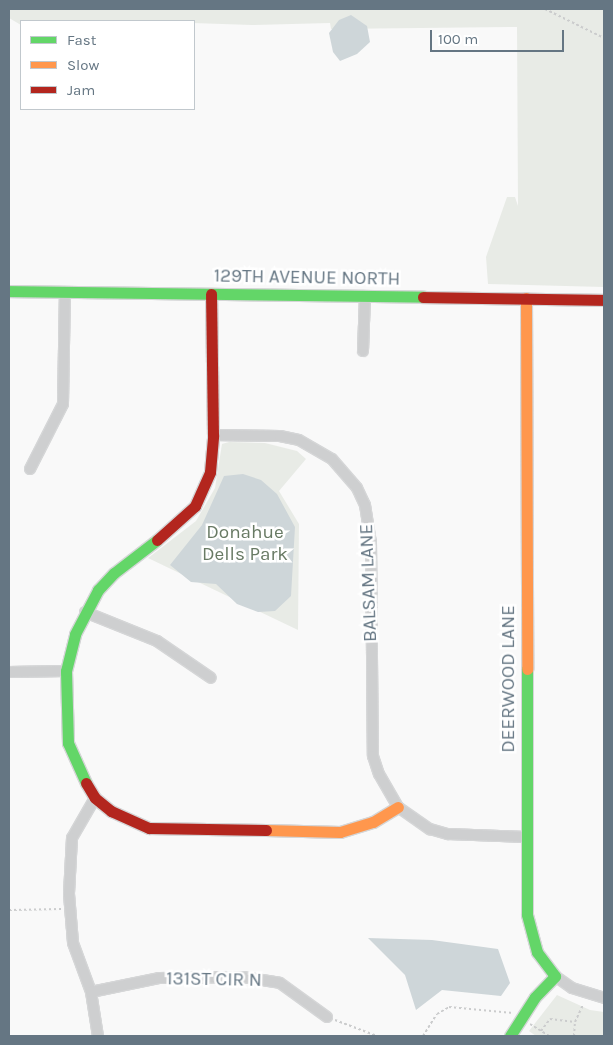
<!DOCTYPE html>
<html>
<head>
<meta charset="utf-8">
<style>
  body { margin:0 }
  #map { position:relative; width:613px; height:1045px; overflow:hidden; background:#f9f9f9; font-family:Karla,sans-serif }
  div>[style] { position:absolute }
  .green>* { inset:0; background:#e8ebe6 }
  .water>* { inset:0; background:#ced6d9 }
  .path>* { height:2px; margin-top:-1px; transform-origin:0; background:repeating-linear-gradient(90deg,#cbcccd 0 2.5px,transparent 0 5px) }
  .roads { filter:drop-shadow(1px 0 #d5d6d7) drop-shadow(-1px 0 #d5d6d7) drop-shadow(0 1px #d5d6d7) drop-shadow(0 -1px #d5d6d7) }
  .street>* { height:10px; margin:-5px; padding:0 5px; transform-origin:5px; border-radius:5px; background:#cecfd0 }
  .fast>* { height:11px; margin:-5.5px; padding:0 5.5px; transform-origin:5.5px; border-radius:5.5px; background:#63d668 }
  .slow>* { height:11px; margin:-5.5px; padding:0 5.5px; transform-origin:5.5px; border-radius:5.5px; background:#ff974d }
  .jam>* { height:11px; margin:-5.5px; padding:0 5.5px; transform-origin:5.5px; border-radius:5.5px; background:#b3261e }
  span { translate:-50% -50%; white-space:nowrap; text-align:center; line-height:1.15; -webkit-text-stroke:5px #fff; paint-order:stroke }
  .street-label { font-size:19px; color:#657683 }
  .park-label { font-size:19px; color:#687a64 }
  .frame { position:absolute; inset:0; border:10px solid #657683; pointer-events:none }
  .legend { position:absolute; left:20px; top:20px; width:175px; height:90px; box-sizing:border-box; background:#fff; border:1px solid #c1c8cd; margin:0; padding:6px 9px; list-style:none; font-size:15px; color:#657683 }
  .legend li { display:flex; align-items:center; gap:10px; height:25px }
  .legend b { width:25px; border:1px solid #c1c8cd }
  .scale { position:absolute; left:430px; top:30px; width:134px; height:22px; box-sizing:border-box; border:2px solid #657683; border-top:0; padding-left:6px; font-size:15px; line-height:18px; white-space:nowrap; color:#657683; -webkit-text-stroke:4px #fff; paint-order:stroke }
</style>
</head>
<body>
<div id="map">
  <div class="green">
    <i style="clip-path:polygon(9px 9px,604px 9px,604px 287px,488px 284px,486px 257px,507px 197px,515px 197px,518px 206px,517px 27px,331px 29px,330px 23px,252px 25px,133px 21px,21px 21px,21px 25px,9px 18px)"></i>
    <i style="clip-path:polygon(229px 442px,265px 443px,297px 451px,306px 459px,279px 491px,299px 524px,298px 630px,148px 558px,196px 521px,215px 488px,222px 444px)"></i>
    <i style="clip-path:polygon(557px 995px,590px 1010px,604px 1012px,604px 1036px,536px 1036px,529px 1031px)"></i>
  </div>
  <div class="water">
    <i style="clip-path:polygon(351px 15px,367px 26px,370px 42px,357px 54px,340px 61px,333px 52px,329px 33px,339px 20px)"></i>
    <i style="clip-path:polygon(243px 474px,261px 480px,277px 494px,295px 527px,291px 596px,275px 611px,258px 612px,237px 604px,216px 584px,191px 582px,170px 565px,202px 525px,224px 476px)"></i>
    <i style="clip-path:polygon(368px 938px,432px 940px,498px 949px,510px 983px,501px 996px,442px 990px,416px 1010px,405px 975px)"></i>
  </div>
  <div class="path">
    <i style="left:545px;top:9px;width:66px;rotate:26.2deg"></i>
    <i style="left:9px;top:910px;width:52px;rotate:-1.1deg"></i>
    <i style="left:335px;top:1020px;width:45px;rotate:20.9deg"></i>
    <i style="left:530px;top:1024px;width:22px;rotate:32deg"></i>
    <i style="left:541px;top:1031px;width:15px;rotate:-53deg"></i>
    <i style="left:550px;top:1019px;width:25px;rotate:7deg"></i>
    <i style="left:423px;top:1036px;width:26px;rotate:-58deg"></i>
    <i style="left:437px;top:1014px;width:14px;rotate:-30deg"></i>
    <i style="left:449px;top:1007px;width:64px;rotate:5.4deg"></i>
    <i style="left:574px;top:1036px;width:14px;rotate:-86deg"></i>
    <i style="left:575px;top:1022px;width:19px;rotate:-65deg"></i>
  </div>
  <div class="roads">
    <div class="street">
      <i style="left:363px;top:351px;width:55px;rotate:-87.9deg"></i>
      <i style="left:213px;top:435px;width:67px;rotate:0.9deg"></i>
      <i style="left:280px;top:436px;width:19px;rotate:12deg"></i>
      <i style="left:299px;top:440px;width:38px;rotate:30deg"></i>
      <i style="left:332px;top:459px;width:38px;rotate:49deg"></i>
      <i style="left:357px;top:488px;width:19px;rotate:65deg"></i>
      <i style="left:365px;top:505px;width:37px;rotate:81deg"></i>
      <i style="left:371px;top:542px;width:214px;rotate:89.5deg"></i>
      <i style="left:373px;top:756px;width:19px;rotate:72deg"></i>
      <i style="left:379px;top:774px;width:38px;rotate:60deg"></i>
      <i style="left:398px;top:807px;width:39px;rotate:35deg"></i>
      <i style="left:430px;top:829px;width:19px;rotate:16deg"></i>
      <i style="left:448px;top:834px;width:78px;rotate:2.2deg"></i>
      <i style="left:30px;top:469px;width:73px;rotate:-63.1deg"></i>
      <i style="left:63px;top:404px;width:112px;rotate:-89deg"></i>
      <i style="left:85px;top:612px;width:78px;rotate:21.9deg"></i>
      <i style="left:157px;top:641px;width:65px;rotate:34.4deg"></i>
      <i style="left:9px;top:672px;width:57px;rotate:-1deg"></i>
      <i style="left:95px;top:798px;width:46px;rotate:119.9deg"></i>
      <i style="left:72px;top:838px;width:56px;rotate:93.1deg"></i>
      <i style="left:69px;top:894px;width:49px;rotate:85.3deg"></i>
      <i style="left:73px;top:943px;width:52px;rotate:69.8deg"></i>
      <i style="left:91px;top:992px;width:45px;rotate:81deg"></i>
      <i style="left:555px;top:976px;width:21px;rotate:35deg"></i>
      <i style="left:572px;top:988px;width:34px;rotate:17deg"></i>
      <i style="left:91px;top:992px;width:69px;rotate:-11.6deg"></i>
      <i style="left:159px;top:978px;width:84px;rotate:-0.7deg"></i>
      <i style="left:243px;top:977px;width:37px;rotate:9deg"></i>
      <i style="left:280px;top:983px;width:58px;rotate:35.9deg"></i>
    </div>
    <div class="fast">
      <i style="left:9px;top:291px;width:414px;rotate:0.8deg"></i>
      <i style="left:86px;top:783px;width:44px;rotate:-114.2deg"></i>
      <i style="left:68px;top:743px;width:72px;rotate:-91.6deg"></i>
      <i style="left:66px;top:671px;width:38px;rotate:-76deg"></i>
      <i style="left:75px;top:634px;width:50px;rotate:-62.4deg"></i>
      <i style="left:98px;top:590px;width:23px;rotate:-47deg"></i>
      <i style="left:114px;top:573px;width:54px;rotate:-37.5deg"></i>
      <i style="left:510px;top:1036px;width:46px;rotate:-57.3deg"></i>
      <i style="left:535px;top:997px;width:29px;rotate:-46deg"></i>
      <i style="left:555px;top:976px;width:30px;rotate:-127deg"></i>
      <i style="left:537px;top:952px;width:39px;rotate:-105deg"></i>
      <i style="left:527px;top:914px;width:245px;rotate:-90deg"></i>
    </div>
    <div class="slow">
      <i style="left:526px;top:298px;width:371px;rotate:89.8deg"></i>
      <i style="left:266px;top:830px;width:74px;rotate:1.5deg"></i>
      <i style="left:340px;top:832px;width:34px;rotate:-17deg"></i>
      <i style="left:373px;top:822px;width:29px;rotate:-31deg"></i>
    </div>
    <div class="jam">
      <i style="left:423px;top:297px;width:181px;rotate:0.9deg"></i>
      <i style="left:157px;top:540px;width:51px;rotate:-41.8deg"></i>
      <i style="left:195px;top:506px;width:37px;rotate:-66deg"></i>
      <i style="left:210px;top:472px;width:37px;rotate:-85deg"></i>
      <i style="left:213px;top:435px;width:141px;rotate:-90.8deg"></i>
      <i style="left:86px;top:783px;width:17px;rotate:59deg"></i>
      <i style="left:95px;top:798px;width:21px;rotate:39deg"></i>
      <i style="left:111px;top:811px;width:42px;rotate:24.1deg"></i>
      <i style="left:149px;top:828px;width:117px;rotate:1deg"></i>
    </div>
  </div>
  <div class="street-label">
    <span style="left:307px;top:278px;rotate:1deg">129TH AVENUE NORTH</span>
    <span style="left:369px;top:583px;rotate:-92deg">BALSAM LANE</span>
    <span style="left:509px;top:679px;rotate:-90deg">DEERWOOD LANE</span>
    <span style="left:214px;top:980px;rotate:1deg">131ST CIR N</span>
  </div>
  <div class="park-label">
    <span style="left:245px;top:544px">Donahue<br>Dells Park</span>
  </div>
  <div class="frame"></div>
  <ul class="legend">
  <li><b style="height:6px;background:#63d668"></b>Fast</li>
  <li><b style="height:6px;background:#ff974d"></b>Slow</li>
  <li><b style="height:6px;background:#b3261e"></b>Jam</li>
  </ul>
  <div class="scale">100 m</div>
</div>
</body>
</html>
